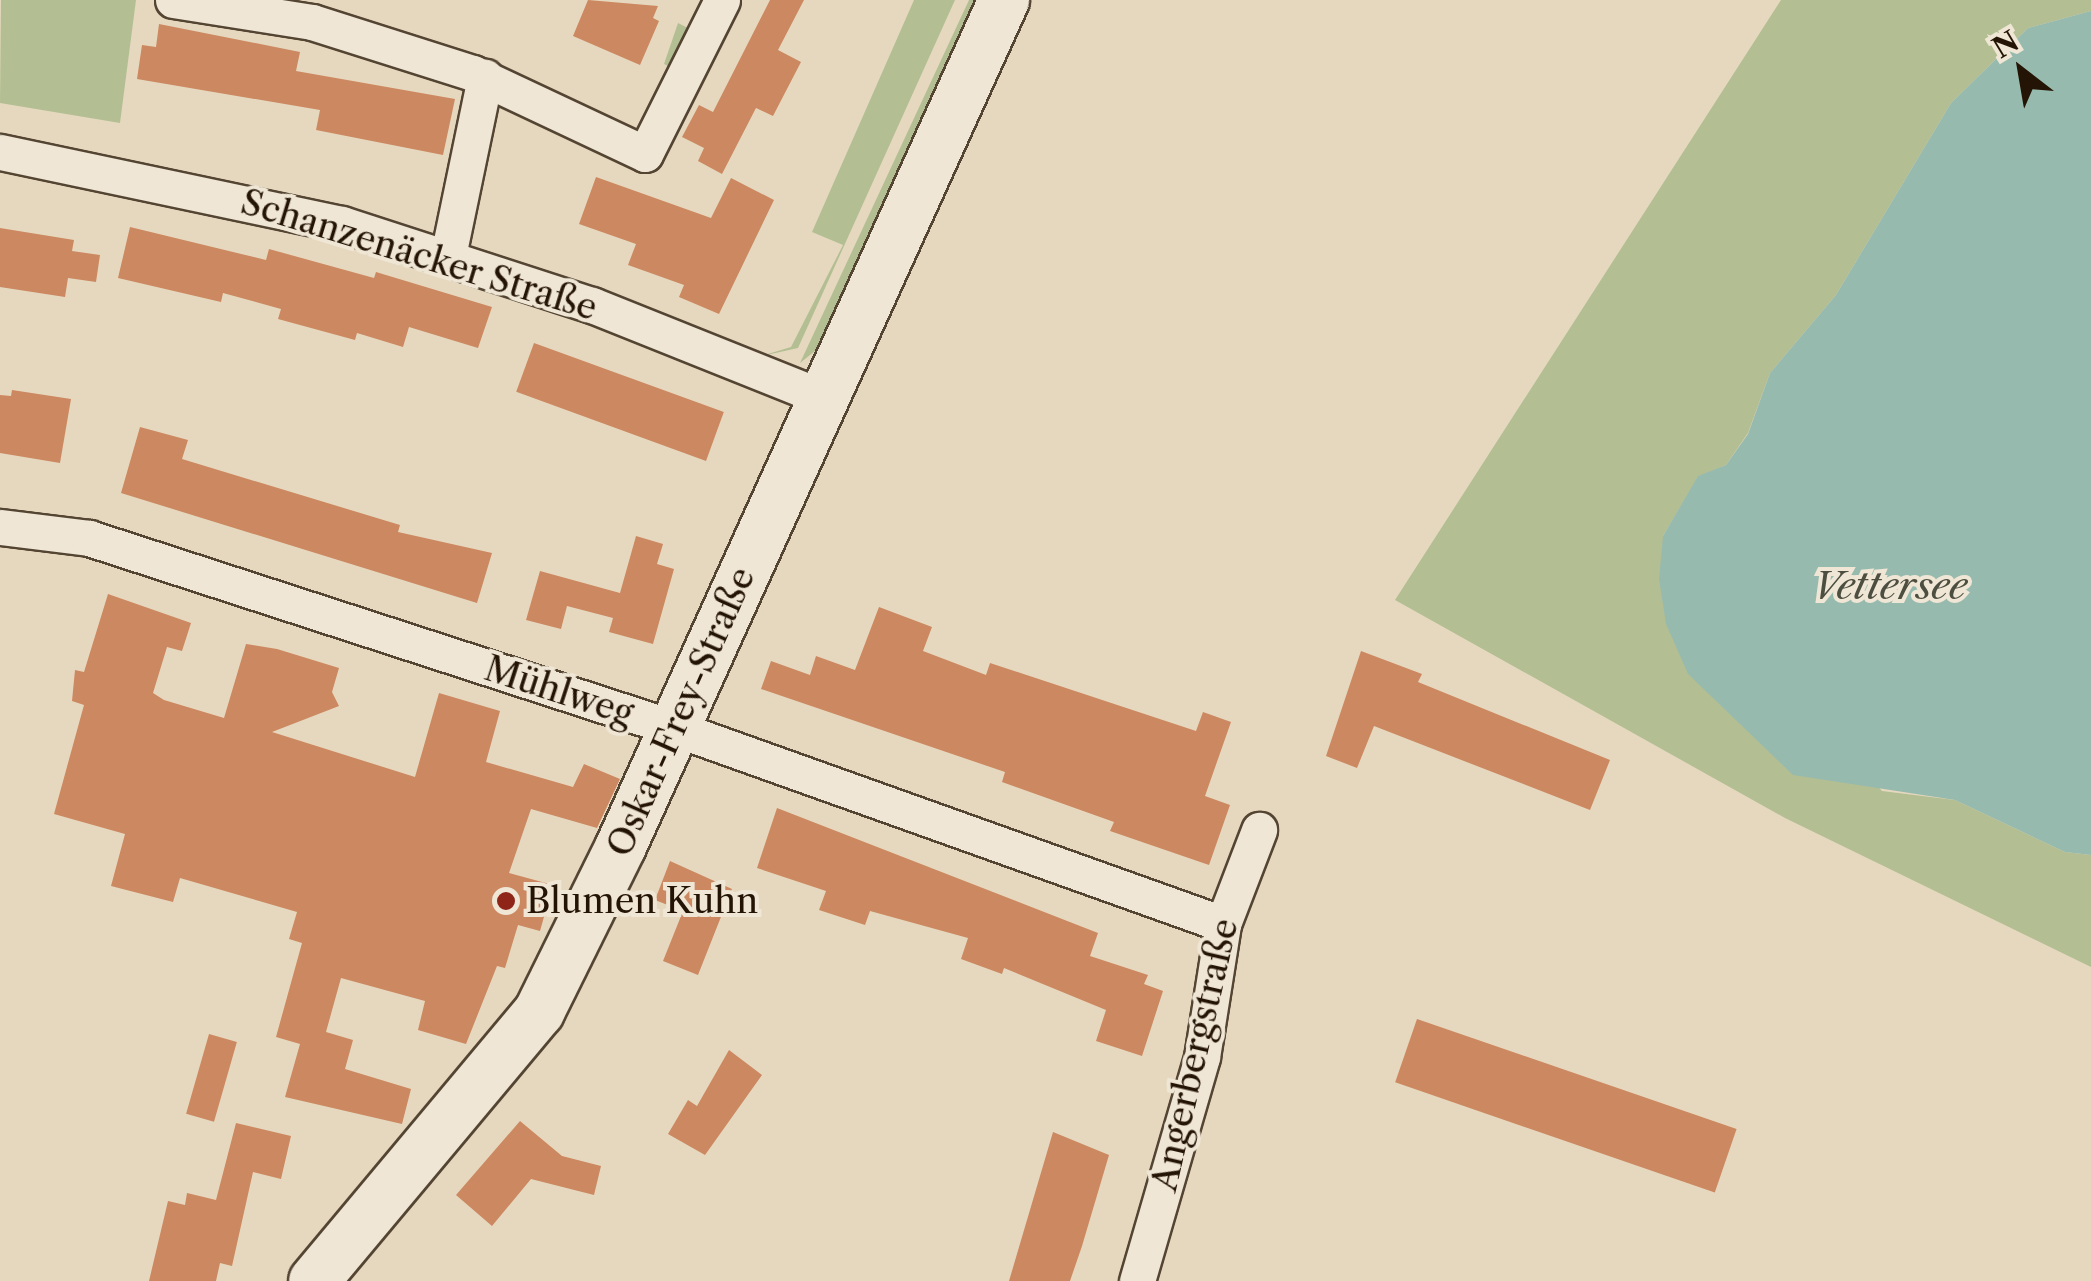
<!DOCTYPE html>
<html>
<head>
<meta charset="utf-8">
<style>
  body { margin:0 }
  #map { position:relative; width:2091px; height:1281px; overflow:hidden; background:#e6d8be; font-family:"Libre Caslon Text",serif }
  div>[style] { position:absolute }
  .green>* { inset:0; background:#b3bf93 }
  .water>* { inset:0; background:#97baae }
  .building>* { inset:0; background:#cc8860; transform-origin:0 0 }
  .roads { filter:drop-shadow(2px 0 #544533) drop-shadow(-2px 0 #544533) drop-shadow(0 2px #544533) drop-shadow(0 -2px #544533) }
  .street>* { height:35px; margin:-17.5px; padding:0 17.5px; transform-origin:17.5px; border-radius:17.5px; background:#efe6d5 }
  .secondary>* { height:50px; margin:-25px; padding:0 25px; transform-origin:25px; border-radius:25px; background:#efe6d5 }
  .dots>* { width:28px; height:28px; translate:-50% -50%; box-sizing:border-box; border:5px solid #efe6d5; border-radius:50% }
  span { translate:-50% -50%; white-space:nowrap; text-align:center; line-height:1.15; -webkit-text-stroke:8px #efe6d5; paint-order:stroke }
  .street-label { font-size:35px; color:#241405 }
  .poi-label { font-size:35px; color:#241405 }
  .left { translate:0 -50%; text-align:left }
  .water-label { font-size:38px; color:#4c4e40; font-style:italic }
  .north { position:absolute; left:1971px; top:20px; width:100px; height:100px; -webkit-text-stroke:8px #efe6d5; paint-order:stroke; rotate:329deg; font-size:28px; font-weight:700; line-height:40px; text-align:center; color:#241405 }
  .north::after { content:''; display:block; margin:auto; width:35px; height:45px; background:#241405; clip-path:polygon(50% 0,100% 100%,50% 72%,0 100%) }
</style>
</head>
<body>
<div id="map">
  <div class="green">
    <i style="clip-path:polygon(1px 0,136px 0,120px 123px,0 103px)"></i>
    <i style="clip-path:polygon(914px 0,955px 0,798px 348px,758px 357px,791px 347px,843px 245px,812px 232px)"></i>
    <i style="clip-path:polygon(969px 0,989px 0,815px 351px,800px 363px)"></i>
    <i style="clip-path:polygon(1781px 0,2091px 0,2091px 11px,2028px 28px,1951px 103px,1836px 295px,1770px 373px,1748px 433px,1726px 465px,1698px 477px,1663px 536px,1882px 791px,1955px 800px,2065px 852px,2091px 855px,2091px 967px,1785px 818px,1395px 600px)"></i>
    <i style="clip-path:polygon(678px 23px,694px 31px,674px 69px,664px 64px)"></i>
  </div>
  <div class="water">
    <i style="clip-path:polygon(2091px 11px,2091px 855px,2065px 852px,1955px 800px,1793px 775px,1688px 674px,1666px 624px,1659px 579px,1663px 536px,1698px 476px,1726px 465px,1748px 434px,1770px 373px,1836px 295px,1951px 103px,2028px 28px)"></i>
  </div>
  <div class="building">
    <i style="clip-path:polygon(588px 0,658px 6px,653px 18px,659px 21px,640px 65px,573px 36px)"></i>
    <i style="clip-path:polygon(770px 0,804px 0,778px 50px,801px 62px,773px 116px,756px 108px,722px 174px,698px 161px,704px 148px,682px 137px,699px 105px,713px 112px)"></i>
    <i style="clip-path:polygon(159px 24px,300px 52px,296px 71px,455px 99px,443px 155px,316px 130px,320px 110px,137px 79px,142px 45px,156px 47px)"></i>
    <i style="clip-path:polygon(596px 177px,711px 218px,731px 178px,774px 200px,719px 314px,679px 297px,684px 285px,628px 265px,636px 244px,579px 224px)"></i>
    <i style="clip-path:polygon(130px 227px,266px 260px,269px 249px,374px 278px,376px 272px,492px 307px,478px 348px,409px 327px,403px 347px,357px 333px,355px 340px,278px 319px,281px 309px,223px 293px,221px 302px,118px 278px)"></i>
    <i style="clip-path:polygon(0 228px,74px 240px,72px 251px,100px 255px,96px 282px,68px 278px,65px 297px,0 287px)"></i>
    <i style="left:534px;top:343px;width:202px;height:52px;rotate:20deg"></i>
    <i style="clip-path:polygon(12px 390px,71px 399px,60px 463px,0 453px,0 395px,11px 396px)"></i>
    <i style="clip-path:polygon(140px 427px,188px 440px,182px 459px,400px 525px,398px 532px,492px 553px,477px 603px,121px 493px)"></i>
    <i style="clip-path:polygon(636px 536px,663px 544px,657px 564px,674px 569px,653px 644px,609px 632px,613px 618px,567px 606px,561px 629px,526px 620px,540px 571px,620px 593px)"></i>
    <i style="clip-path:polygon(108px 594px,191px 623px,182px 651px,167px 647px,153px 693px,164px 700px,224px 718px,246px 644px,277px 649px,339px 668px,332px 692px,339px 706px,272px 732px,415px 777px,439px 693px,500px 711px,486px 762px,573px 787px,584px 764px,620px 779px,597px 828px,531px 809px,509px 873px,553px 885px,540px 931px,518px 925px,505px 968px,497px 966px,466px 1044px,418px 1030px,425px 1001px,341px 978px,326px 1032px,353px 1040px,345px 1069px,411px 1089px,402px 1124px,285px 1097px,300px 1044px,276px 1037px,302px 943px,289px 939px,297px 912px,180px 878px,173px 902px,111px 886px,125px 834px,54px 814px,84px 705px,72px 701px,75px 670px,84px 672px)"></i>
    <i style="clip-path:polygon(879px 607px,932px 627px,923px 651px,986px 675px,990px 663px,1196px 731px,1203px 712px,1231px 722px,1205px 796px,1230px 805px,1209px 865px,1110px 831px,1114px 822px,1002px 782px,1005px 772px,761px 689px,771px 661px,810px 675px,816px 656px,855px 670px)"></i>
    <i style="clip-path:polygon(1361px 651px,1422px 674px,1418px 682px,1610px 760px,1590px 810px,1374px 726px,1357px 768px,1326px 756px)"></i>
    <i style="clip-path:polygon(777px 808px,1098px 933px,1090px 956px,1148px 975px,1144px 984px,1163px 991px,1142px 1056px,1096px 1041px,1106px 1010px,1004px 968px,1002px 974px,961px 959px,968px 938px,870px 911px,865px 925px,819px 910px,826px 891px,757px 868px)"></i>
    <i style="clip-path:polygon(670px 861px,732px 889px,698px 975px,663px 961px,683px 911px,655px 900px)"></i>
    <i style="left:1417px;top:1019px;width:338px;height:67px;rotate:19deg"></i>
    <i style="left:209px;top:1034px;width:29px;height:83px;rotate:16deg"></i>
    <i style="clip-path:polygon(729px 1050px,762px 1075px,705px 1155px,668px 1134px,688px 1100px,697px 1106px)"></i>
    <i style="clip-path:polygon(520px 1121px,562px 1156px,601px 1166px,594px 1195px,531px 1179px,492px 1226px,456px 1195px)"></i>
    <i style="clip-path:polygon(236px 1123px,291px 1136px,281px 1179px,253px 1172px,232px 1266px,220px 1263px,216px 1281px,149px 1281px,168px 1201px,185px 1205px,187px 1193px,216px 1200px)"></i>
    <i style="clip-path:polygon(1053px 1132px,1109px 1155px,1082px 1246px,1070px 1281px,1009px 1281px)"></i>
  </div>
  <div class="roads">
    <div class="street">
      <i style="left:173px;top:0;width:141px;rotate:9deg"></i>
      <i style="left:312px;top:22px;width:169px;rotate:17.6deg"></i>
      <i style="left:473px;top:73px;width:190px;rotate:25.2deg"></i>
      <i style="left:645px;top:154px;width:172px;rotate:-63.4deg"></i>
      <i style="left:0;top:152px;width:349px;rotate:11.9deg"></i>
      <i style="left:342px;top:224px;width:263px;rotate:18deg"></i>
      <i style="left:592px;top:305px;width:251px;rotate:21.8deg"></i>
      <i style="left:448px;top:256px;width:183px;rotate:-78.3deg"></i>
      <i style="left:0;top:527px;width:90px;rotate:7deg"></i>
      <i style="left:89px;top:538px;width:615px;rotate:17.99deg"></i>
      <i style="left:674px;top:728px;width:583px;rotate:19.65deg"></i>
      <i style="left:1137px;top:1281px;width:233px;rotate:-73.8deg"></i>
      <i style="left:1202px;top:1057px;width:135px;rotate:-81deg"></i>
      <i style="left:1223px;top:924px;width:101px;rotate:-69deg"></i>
    </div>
    <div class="secondary">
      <i style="left:314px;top:1281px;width:351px;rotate:-50.1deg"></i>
      <i style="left:539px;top:1012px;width:185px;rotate:-63.7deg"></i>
      <i style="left:621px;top:846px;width:929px;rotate:-65.64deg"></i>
    </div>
  </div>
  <div class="dots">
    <i style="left:506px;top:901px;background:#8f2418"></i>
  </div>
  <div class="street-label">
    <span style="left:419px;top:255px;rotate:17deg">Schanzenäcker Straße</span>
    <span style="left:559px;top:691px;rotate:18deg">Mühlweg</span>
    <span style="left:681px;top:712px;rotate:-66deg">Oskar-Frey-Straße</span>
    <span style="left:1195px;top:1055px;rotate:-77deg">Angerbergstraße</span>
  </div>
  <div class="poi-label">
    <span class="left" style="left:526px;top:901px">Blumen Kuhn</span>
  </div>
  <div class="water-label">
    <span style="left:1890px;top:586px">Vettersee</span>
  </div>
  <div class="north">N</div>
</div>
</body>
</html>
